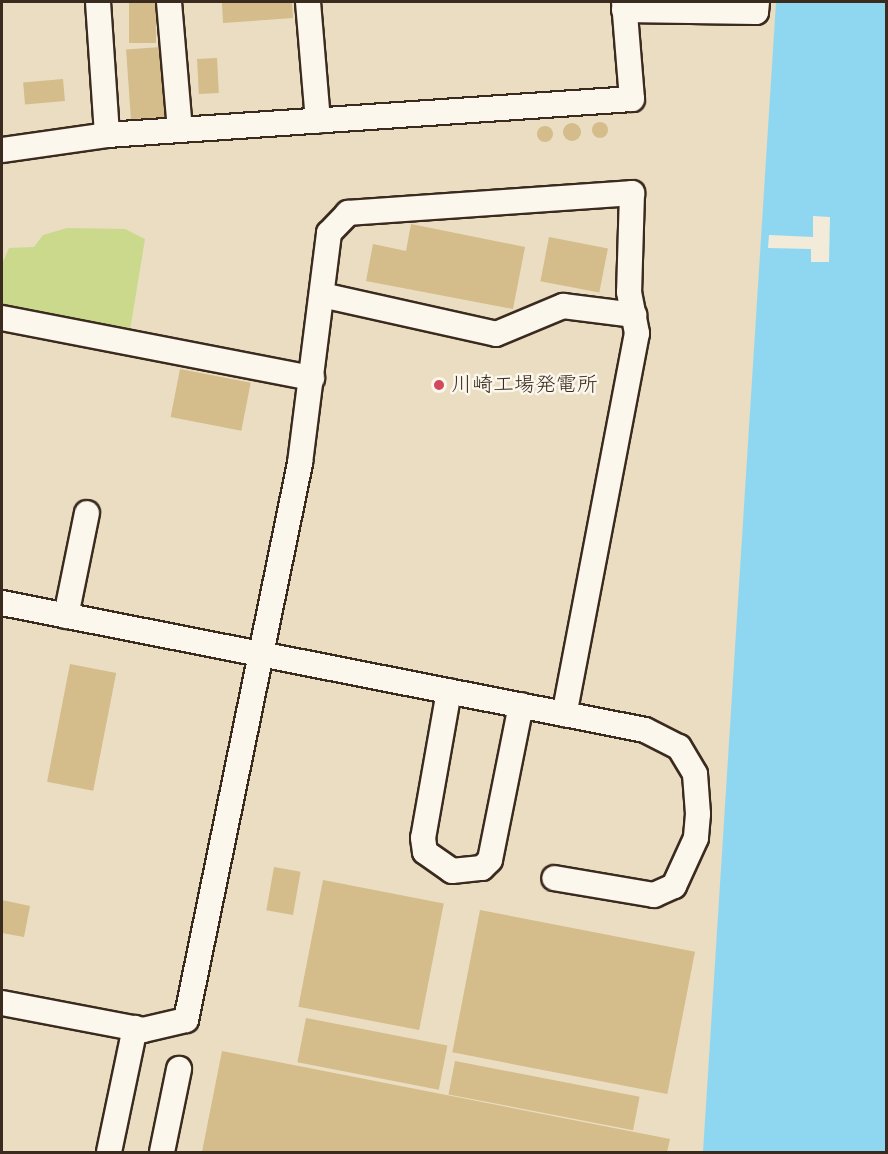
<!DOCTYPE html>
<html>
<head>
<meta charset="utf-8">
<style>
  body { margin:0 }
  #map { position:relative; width:888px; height:1154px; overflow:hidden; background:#f3ebd9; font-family:Mynerve,"Klee One",sans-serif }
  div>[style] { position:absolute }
  .built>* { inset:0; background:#eaddc2; transform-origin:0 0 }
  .green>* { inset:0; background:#cad98c }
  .water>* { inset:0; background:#8fd7f1 }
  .pier>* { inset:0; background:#f3ebd9 }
  .building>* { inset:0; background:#d4bc8b; transform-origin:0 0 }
  .round { border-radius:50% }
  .roads { filter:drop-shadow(2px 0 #3b2a1e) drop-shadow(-2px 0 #3b2a1e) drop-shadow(0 2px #3b2a1e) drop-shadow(0 -2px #3b2a1e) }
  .minor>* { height:24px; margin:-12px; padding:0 12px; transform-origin:12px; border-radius:12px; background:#fbf7ec }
  .dots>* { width:16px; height:16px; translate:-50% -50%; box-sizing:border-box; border:3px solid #fbf7ec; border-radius:50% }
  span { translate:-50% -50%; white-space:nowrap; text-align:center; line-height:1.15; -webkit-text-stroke:5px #fbf7ec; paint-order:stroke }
  .poi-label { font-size:21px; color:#3b2a1e }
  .left { translate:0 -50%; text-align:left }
  .frame { position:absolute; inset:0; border:3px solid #3b2a1e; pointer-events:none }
</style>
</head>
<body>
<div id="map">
  <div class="built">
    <i style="left:2px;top:2px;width:774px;height:1150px"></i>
  </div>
  <div class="green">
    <i style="clip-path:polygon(67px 228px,125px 229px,145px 239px,130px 330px,2px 306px,2px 264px,9px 248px,34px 247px,43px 235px)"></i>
  </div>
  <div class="water">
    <i style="clip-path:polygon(776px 2px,886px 2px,886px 1152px,703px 1152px)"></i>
  </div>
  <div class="pier">
    <i style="clip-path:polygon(813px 216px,830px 217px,829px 262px,811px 262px,811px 249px,768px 248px,769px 235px,813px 237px)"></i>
  </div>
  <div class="building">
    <i style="left:129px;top:2px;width:27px;height:41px"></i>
    <i style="clip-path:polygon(222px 2px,292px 2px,293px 18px,223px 23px)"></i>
    <i style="left:161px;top:47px;width:70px;height:35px;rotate:86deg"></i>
    <i style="left:217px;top:58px;width:35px;height:20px;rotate:87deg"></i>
    <i style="left:63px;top:79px;width:22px;height:40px;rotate:85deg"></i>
    <i class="round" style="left:592px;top:122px;width:16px;height:16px"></i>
    <i class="round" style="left:563px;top:123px;width:18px;height:18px"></i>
    <i class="round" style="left:537px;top:126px;width:16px;height:16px"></i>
    <i style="clip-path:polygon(411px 224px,525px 247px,513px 309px,366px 281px,373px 244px,406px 251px)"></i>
    <i style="left:549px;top:237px;width:60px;height:45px;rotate:11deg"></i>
    <i style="left:180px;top:369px;width:72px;height:49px;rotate:11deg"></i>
    <i style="left:70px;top:664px;width:47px;height:120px;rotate:11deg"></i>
    <i style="left:274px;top:867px;width:27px;height:44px;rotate:10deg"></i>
    <i style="left:323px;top:880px;width:123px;height:129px;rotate:11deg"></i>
    <i style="clip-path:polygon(2px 900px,30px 906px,24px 937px,2px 933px)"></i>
    <i style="left:480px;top:910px;width:219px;height:145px;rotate:11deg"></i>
    <i style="left:306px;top:1018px;width:144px;height:45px;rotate:11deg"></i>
    <i style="clip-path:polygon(222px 1051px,670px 1139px,667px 1152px,202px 1152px)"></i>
    <i style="left:455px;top:1061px;width:188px;height:34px;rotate:11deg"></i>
  </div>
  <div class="roads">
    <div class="minor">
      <i style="left:98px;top:2px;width:133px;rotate:86.1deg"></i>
      <i style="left:169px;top:2px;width:128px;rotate:85.1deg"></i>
      <i style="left:308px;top:2px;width:119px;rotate:85.2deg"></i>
      <i style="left:624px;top:10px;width:132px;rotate:0.9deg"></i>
      <i style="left:756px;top:12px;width:10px;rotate:-84deg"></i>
      <i style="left:2px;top:150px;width:106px;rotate:-8.1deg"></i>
      <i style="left:107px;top:135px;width:526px;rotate:-3.92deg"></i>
      <i style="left:632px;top:99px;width:97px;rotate:-94.7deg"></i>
      <i style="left:322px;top:295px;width:178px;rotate:12.6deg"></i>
      <i style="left:496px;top:334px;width:73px;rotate:-22.7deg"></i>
      <i style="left:563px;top:306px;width:72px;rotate:7.2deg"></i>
      <i style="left:2px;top:318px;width:316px;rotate:11deg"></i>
      <i style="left:2px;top:603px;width:655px;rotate:11.17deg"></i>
      <i style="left:645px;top:730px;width:38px;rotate:27deg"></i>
      <i style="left:679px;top:747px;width:31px;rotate:59deg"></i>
      <i style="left:695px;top:774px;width:40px;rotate:85.7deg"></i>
      <i style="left:698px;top:814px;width:24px;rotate:95deg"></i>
      <i style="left:696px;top:838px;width:53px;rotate:114.6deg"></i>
      <i style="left:674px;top:886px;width:22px;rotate:156deg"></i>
      <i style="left:654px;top:895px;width:101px;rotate:-170.4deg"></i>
      <i style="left:66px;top:616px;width:105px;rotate:-78.5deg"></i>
      <i style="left:449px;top:691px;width:149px;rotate:100deg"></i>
      <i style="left:423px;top:838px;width:14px;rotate:82deg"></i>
      <i style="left:425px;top:852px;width:33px;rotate:35deg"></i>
      <i style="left:452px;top:871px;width:30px;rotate:-6deg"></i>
      <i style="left:482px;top:868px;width:11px;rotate:-45deg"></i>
      <i style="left:490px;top:860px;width:158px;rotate:-78.7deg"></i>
      <i style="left:2px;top:1003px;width:144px;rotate:10.8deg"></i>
      <i style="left:143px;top:1030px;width:44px;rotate:-13.1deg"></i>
      <i style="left:186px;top:1020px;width:569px;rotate:-78.43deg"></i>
      <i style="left:300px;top:463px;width:232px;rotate:-82.8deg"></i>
      <i style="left:329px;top:233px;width:28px;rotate:-46deg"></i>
      <i style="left:348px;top:213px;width:285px;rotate:-4deg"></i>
      <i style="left:632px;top:193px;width:99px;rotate:91.7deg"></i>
      <i style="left:629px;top:292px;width:42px;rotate:79deg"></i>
      <i style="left:637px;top:333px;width:388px;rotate:100.8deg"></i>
      <i style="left:109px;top:1152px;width:127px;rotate:-78.2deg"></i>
      <i style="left:162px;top:1152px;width:85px;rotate:-78.4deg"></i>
    </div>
  </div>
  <div class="dots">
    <i style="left:439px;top:385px;background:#d1495b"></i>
  </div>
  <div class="poi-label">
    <span class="left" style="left:451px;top:385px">川崎工場発電所</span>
  </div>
  <div class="frame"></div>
</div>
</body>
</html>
